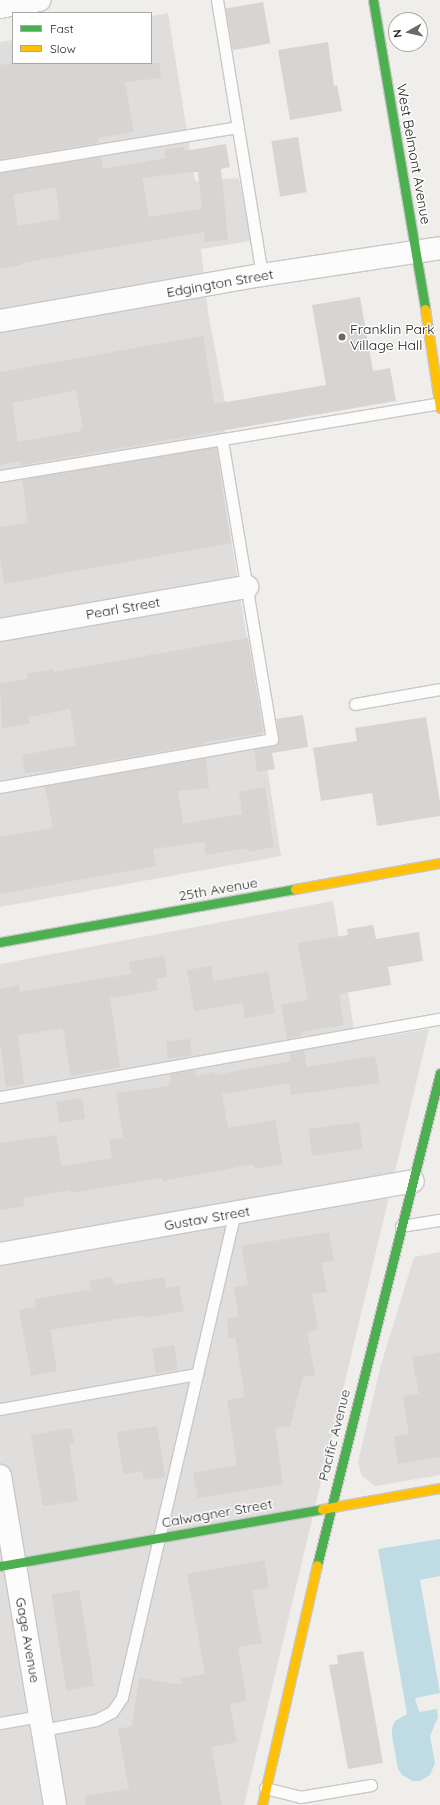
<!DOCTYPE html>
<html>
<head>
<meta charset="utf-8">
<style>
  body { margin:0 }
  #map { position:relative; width:440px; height:1805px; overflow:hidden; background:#f0eeeb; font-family:Quicksand,sans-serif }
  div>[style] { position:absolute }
  .residential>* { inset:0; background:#dfdedc }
  .water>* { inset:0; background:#bfdbe3 }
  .building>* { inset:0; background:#d7d4d2; transform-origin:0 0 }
  .roads { filter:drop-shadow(1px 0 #c9c8c7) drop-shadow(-1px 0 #c9c8c7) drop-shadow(0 1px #c9c8c7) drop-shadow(0 -1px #c9c8c7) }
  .lane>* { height:11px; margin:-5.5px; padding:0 5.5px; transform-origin:5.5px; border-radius:5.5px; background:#fdfcfc }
  .street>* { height:22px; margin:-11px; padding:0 11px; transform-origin:11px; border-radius:11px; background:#fdfcfc }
  .fast>* { height:9px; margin:-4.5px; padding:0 4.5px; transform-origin:4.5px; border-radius:4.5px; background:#4caf50 }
  .slow>* { height:9px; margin:-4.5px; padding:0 4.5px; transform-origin:4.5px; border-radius:4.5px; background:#ffc107 }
  .dots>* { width:11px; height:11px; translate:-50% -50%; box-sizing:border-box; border:2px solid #fff; border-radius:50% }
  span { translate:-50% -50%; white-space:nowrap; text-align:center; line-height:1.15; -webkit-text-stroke:3px #fff; paint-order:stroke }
  .street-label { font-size:14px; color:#222 }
  .poi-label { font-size:14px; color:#222 }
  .left { translate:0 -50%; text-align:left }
  .legend { position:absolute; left:12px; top:12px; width:140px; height:52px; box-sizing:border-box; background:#fff; border:1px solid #a7a7a7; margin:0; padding:5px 7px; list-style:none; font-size:12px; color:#222 }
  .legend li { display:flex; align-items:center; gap:8px; height:20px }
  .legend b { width:20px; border:1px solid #a7a7a7 }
  .north { position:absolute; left:388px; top:12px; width:40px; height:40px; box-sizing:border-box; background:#fff; border:1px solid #a7a7a7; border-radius:50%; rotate:262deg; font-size:11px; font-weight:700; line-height:16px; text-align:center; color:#222 }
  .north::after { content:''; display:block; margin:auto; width:14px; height:18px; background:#6a6968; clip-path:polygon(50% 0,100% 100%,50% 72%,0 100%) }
</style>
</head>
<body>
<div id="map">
  <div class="residential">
    <i style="clip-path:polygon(168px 13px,195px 181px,239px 178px,251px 241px,201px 249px,208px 312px,228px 418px,218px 455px,281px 856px,0 907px,0 42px,13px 40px,13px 63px,151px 63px,151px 16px)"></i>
    <i style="clip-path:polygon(333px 901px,356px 1041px,429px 1029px,244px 1805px,0 1805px,0 964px)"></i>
    <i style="clip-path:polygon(440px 1252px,440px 1475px,375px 1486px,362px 1476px,358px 1462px,380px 1368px,414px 1257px)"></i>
  </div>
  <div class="water">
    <i style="clip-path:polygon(440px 1539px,440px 1576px,420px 1580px,440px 1693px,415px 1698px,419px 1712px,437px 1709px,438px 1717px,430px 1736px,435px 1763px,430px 1775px,420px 1781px,413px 1781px,402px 1775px,398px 1769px,392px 1735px,392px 1728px,395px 1721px,407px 1714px,378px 1549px)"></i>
  </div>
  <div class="building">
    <i style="left:263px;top:2px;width:42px;height:38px;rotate:80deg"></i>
    <i style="clip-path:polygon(328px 42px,334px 86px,337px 85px,342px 111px,290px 120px,278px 50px)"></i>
    <i style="clip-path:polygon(15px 63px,159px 63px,161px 78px,125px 82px,134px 132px,98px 138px,98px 143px,0 159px,0 65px)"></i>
    <i style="left:298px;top:137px;width:56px;height:27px;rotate:81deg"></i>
    <i style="clip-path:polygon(evenodd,226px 144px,230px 167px,221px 169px,228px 240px,205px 242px,204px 232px,22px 263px,22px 265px,0 269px,0 173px,101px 157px,103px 169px,166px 158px,165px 149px,184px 147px,185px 151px,226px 144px,193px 172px,198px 172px,202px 209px,149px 217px,142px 178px,193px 172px,226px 144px,56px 187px,60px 219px,18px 226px,13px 195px,56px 187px)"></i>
    <i style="clip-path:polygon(evenodd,360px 297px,373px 371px,390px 368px,396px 401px,21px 465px,20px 461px,0 465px,0 372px,203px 336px,214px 404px,326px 385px,312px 305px,360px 297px,76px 390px,83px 428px,81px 428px,81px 431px,18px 442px,12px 403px,76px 390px)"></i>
    <i style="clip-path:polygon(216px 447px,231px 543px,4px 584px,0 557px,0 527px,28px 523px,22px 479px)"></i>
    <i style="clip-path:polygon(248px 638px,264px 733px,204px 742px,204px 744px,43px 772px,42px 771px,25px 773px,22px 755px,76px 745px,70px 709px,28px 717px,30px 724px,2px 728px,0 683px,28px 679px,27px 674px,54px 669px,54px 672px)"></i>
    <i style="clip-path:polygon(303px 715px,308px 747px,272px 753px,275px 769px,257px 772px,254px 749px,277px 744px,279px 738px,276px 719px)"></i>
    <i style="clip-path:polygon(426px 717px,440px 802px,440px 816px,377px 826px,372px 793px,321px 801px,313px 748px,357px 741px,355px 728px)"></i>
    <i style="clip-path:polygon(206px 758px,209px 788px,178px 791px,183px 824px,242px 814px,239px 792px,265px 787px,274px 847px,248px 852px,248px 848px,206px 855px,204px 842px,153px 849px,156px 866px,0 894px,0 837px,53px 828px,45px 786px)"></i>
    <i style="clip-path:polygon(373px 925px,376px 939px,419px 932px,423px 961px,388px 967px,391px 985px,339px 994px,344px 1025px,301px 1032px,302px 1036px,287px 1039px,281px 1005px,308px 1000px,298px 943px,348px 935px,347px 929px)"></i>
    <i style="clip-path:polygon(164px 956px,167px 977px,156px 979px,158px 990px,110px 998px,120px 1067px,71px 1076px,63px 1028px,27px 1034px,18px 1036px,24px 1084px,6px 1087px,0 1043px,0 989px,19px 985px,20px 992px,131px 974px,129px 962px)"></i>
    <i style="clip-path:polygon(211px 966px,213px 981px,268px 972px,275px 1013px,245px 1018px,243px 1003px,194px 1011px,187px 970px)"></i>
    <i style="left:190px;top:1039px;width:17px;height:24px;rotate:83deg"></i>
    <i style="clip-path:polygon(304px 1050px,307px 1067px,375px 1056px,380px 1083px,291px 1095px,289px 1083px,222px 1094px,228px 1128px,275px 1120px,283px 1164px,255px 1169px,254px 1164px,163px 1181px,162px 1178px,71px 1193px,70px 1190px,23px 1198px,24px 1206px,0 1210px,0 1143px,56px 1135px,61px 1166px,112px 1158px,109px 1140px,123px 1138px,116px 1093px,169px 1086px,168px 1082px,171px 1081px,170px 1074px,195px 1070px,196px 1076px,215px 1072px,215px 1075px,291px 1061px,289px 1053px)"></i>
    <i style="left:82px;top:1098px;width:21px;height:26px;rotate:82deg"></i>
    <i style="left:359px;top:1122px;width:27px;height:51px;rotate:82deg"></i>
    <i style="clip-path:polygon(329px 1232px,334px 1260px,321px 1263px,327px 1292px,312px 1294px,318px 1330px,307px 1332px,315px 1375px,303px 1377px,290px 1426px,275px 1429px,283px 1484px,198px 1498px,193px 1473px,237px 1465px,227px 1400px,245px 1397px,235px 1337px,229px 1338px,227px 1319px,239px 1317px,234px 1287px,248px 1285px,241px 1246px)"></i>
    <i style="clip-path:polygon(112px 1277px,114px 1285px,164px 1277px,166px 1288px,179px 1286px,184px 1311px,144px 1318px,143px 1315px,50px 1330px,57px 1371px,31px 1376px,19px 1310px,36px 1307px,35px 1299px,91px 1289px,89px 1281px)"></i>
    <i style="left:174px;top:1345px;width:25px;height:22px;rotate:81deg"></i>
    <i style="clip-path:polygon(440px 1352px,440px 1457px,398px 1464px,394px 1436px,409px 1434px,403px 1396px,419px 1394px,412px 1357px)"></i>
    <i style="clip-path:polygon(157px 1426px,165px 1477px,144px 1480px,142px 1471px,123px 1474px,117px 1432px)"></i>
    <i style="clip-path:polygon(71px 1428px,74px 1444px,69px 1444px,78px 1501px,43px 1506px,31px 1435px)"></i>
    <i style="clip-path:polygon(264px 1560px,269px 1588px,252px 1591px,262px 1643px,238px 1647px,247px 1701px,230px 1704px,237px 1742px,211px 1747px,222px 1805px,86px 1805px,85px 1796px,129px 1789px,118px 1729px,132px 1726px,139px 1678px,182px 1685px,181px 1678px,205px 1674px,187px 1574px)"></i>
    <i style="left:79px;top:1590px;width:97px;height:28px;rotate:81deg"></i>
    <i style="clip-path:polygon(363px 1651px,383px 1763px,348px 1769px,329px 1665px,338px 1664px,337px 1655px)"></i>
  </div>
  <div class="roads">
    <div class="lane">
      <i style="left:217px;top:0;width:279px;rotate:80.7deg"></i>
      <i style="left:0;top:166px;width:241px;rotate:-9.3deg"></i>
      <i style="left:0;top:476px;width:445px;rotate:-9.4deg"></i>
      <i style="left:355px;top:704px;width:86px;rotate:-10deg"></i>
      <i style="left:0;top:787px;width:276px;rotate:-10deg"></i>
      <i style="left:272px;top:739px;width:304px;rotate:-99.5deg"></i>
      <i style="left:0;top:1097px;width:447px;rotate:-10.1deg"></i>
      <i style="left:401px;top:1226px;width:39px;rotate:-9deg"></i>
      <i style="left:0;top:1409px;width:200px;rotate:-10.1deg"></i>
      <i style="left:0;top:1723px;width:41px;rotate:-9.9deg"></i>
      <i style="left:42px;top:1730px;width:55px;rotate:-10.5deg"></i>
      <i style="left:96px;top:1720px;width:18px;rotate:-27deg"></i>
      <i style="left:112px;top:1712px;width:18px;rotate:-56deg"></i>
      <i style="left:122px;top:1697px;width:497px;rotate:-76.9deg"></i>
      <i style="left:265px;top:1788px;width:36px;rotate:14deg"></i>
      <i style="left:300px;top:1797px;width:72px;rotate:-9.6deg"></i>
    </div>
    <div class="street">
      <i style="left:0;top:7px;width:40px;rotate:-10deg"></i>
      <i style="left:0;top:321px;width:266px;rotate:-10deg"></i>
      <i style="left:262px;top:275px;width:180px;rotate:-8.6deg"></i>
      <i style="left:0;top:630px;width:251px;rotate:-9.9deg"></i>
      <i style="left:0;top:1254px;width:419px;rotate:-10deg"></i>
      <i style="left:0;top:1476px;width:334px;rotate:80.5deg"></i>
    </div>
    <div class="fast">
      <i style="left:373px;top:0;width:313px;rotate:80.4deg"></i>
      <i style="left:0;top:942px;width:300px;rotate:-10.2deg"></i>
      <i style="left:317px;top:1565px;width:507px;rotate:-75.96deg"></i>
      <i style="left:0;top:1566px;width:327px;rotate:-10deg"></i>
    </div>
    <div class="slow">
      <i style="left:425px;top:309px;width:100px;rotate:81.4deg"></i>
      <i style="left:295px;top:889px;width:147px;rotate:-10.2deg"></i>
      <i style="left:322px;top:1509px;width:120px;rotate:-10.1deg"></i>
      <i style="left:262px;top:1805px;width:246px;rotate:-77.1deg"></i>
    </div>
  </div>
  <div class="dots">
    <i style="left:342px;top:337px;background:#6a6968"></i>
  </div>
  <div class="street-label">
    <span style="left:414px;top:154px;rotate:80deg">West Belmont Avenue</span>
    <span style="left:220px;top:283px;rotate:-10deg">Edgington Street</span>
    <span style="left:123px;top:608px;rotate:-10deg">Pearl Street</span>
    <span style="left:218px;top:889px;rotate:-10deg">25th Avenue</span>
    <span style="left:207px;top:1218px;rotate:-10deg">Gustav Street</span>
    <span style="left:334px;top:1435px;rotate:-76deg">Pacific Avenue</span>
    <span style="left:217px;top:1513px;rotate:-10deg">Calwagner Street</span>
    <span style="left:28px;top:1640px;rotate:80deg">Gage Avenue</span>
  </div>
  <div class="poi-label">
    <span class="left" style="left:350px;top:337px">Franklin Park<br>Village Hall</span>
  </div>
  <ul class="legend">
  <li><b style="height:5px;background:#4caf50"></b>Fast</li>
  <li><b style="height:5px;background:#ffc107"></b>Slow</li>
  </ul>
  <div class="north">N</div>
</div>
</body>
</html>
